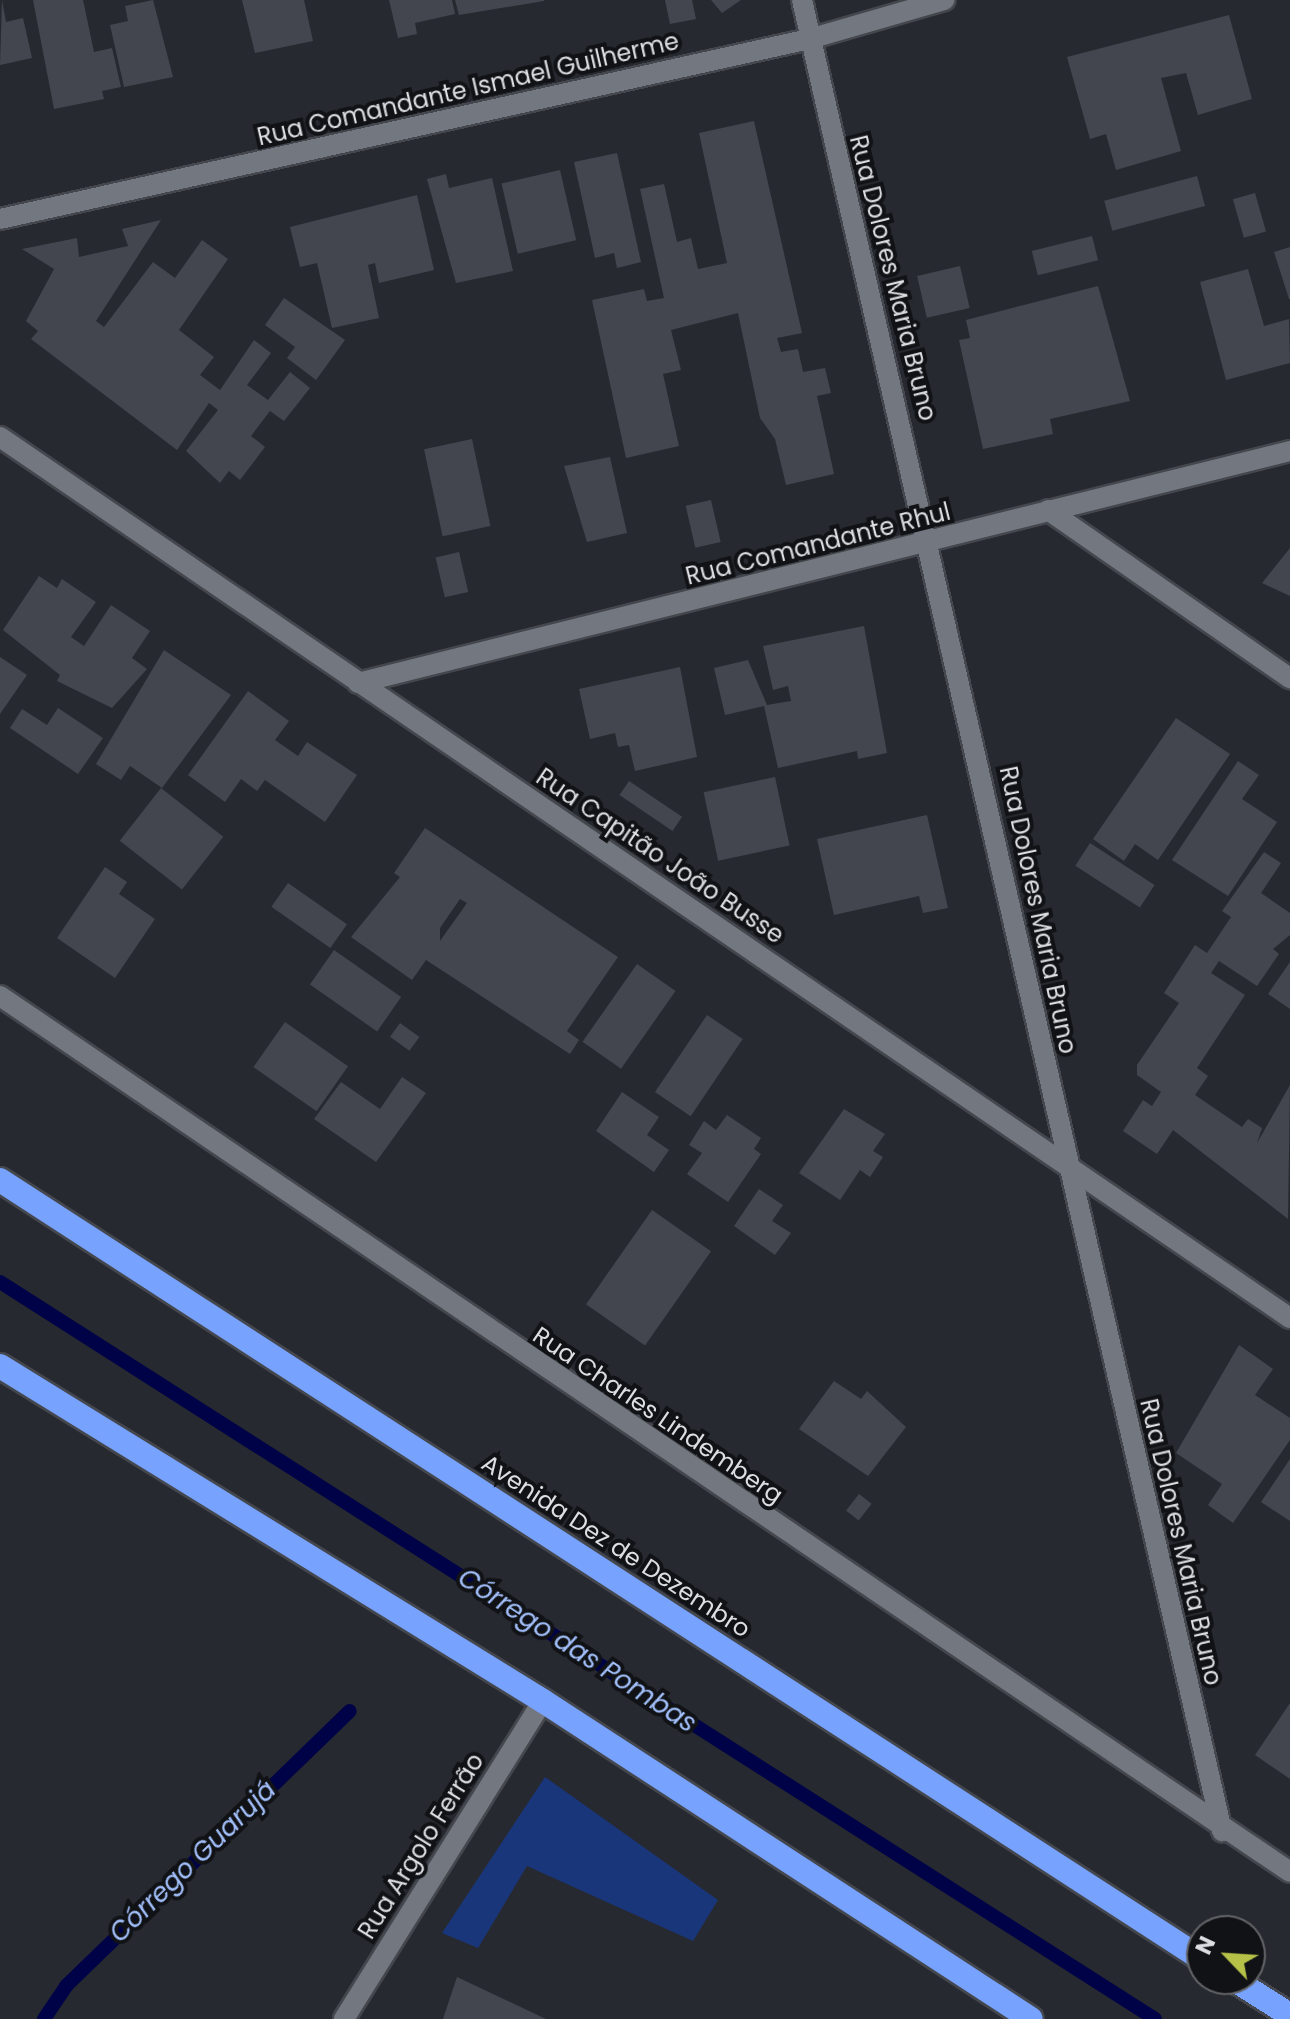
<!DOCTYPE html>
<html>
<head>
<meta charset="utf-8">
<style>
  body { margin:0 }
  #map { position:relative; width:1290px; height:2019px; overflow:hidden; background:#262930; font-family:Poppins,sans-serif }
  div>[style] { position:absolute }
  .green>* { inset:0; background:#1a367a }
  .stream>* { height:14px; margin:-7px; padding:0 7px; transform-origin:7px; border-radius:7px; background:#000247 }
  .building>* { inset:0; background:#43464e; transform-origin:0 0 }
  .roads { filter:drop-shadow(2px 0 #44474d) drop-shadow(-2px 0 #44474d) drop-shadow(0 2px #44474d) drop-shadow(0 -2px #44474d) }
  .minor>* { height:20px; margin:-10px; padding:0 10px; transform-origin:10px; border-radius:10px; background:#737880 }
  .highway>* { height:24px; margin:-12px; padding:0 12px; transform-origin:12px; border-radius:12px; background:#77a2fe }
  span { translate:-50% -50%; white-space:nowrap; text-align:center; line-height:1.15; -webkit-text-stroke:8px #101215; paint-order:stroke }
  .street-label { font-size:24px; color:#dcdee3 }
  .water-label { font-size:26px; color:#a3c0fc; font-style:italic }
  .north { position:absolute; left:1186px; top:1915px; width:80px; height:80px; box-sizing:border-box; background:#101215; border:2px solid #626467; border-radius:50%; rotate:295deg; font-size:22px; font-weight:700; line-height:32px; text-align:center; color:#dcdee3 }
  .north::after { content:''; display:block; margin:auto; width:28px; height:36px; background:#b6c148; clip-path:polygon(50% 0,100% 100%,50% 72%,0 100%) }
</style>
</head>
<body>
<div id="map">
  <div class="green">
    <i style="clip-path:polygon(545px 1777px,718px 1900px,693px 1941px,527px 1866px,478px 1948px,442px 1933px)"></i>
  </div>
  <div class="stream">
    <i style="left:0;top:1282px;width:1370px;rotate:32.54deg"></i>
    <i style="left:44px;top:2019px;width:40px;rotate:-56deg"></i>
    <i style="left:66px;top:1986px;width:395px;rotate:-44.1deg"></i>
  </div>
  <div class="building">
    <i style="clip-path:polygon(2px 0,6px 22px,23px 18px,32px 58px,0 65px)"></i>
    <i style="clip-path:polygon(33px 0,83px 0,94px 52px,112px 48px,121px 87px,102px 91px,104px 99px,54px 109px)"></i>
    <i style="clip-path:polygon(153px 0,173px 77px,124px 87px,110px 25px,128px 21px,125px 6px)"></i>
    <i style="clip-path:polygon(242px 0,304px 0,313px 41px,255px 53px)"></i>
    <i style="clip-path:polygon(389px 0,452px 0,455px 14px,415px 23px,417px 34px,398px 38px)"></i>
    <i style="clip-path:polygon(455px 0,544px 0,544px 1px,459px 15px)"></i>
    <i style="clip-path:polygon(665px 0,692px 0,696px 19px,670px 24px)"></i>
    <i style="clip-path:polygon(711px 0,741px 0,722px 13px)"></i>
    <i style="clip-path:polygon(1229px 15px,1252px 99px,1198px 115px,1186px 73px,1161px 78px,1181px 151px,1116px 170px,1106px 134px,1090px 139px,1067px 57px)"></i>
    <i style="clip-path:polygon(754px 121px,802px 333px,777px 338px,781px 352px,798px 349px,803px 372px,825px 368px,831px 393px,817px 396px,834px 474px,786px 485px,775px 439px,760px 418px,738px 313px,671px 330px,681px 370px,663px 374px,679px 446px,626px 458px,592px 300px,644px 289px,647px 301px,664px 298px,640px 189px,664px 184px,677px 242px,691px 238px,698px 269px,727px 263px,699px 133px)"></i>
    <i style="clip-path:polygon(617px 153px,641px 262px,617px 268px,614px 253px,595px 258px,574px 162px)"></i>
    <i style="left:560px;top:170px;width:72px;height:60px;rotate:77deg"></i>
    <i style="clip-path:polygon(446px 174px,449px 188px,492px 178px,513px 271px,456px 283px,427px 179px)"></i>
    <i style="left:1197px;top:176px;width:31px;height:96px;rotate:75deg"></i>
    <i style="left:1255px;top:193px;width:40px;height:23px;rotate:74deg"></i>
    <i style="clip-path:polygon(417px 195px,434px 270px,379px 283px,375px 263px,368px 265px,379px 318px,332px 328px,317px 263px,300px 267px,290px 227px)"></i>
    <i style="clip-path:polygon(161px 220px,96px 321px,104px 327px,153px 262px,175px 278px,202px 240px,228px 259px,179px 330px,214px 357px,200px 375px,220px 390px,254px 340px,271px 353px,247px 385px,268px 400px,290px 372px,310px 388px,284px 421px,270px 411px,251px 436px,265px 447px,240px 480px,229px 471px,220px 483px,186px 451px,218px 410px,209px 403px,177px 450px,31px 339px,38px 331px,26px 321px,54px 269px,22px 249px,77px 238px,79px 257px,128px 246px,122px 229px)"></i>
    <i style="left:1092px;top:236px;width:25px;height:62px;rotate:76deg"></i>
    <i style="clip-path:polygon(1290px 247px,1290px 299px,1289px 299px,1274px 252px)"></i>
    <i style="left:960px;top:266px;width:43px;height:44px;rotate:77deg"></i>
    <i style="clip-path:polygon(1248px 269px,1264px 326px,1289px 319px,1290px 363px,1226px 380px,1200px 282px)"></i>
    <i style="clip-path:polygon(1098px 286px,1130px 401px,1050px 419px,1053px 434px,983px 449px,959px 340px,970px 338px,966px 320px)"></i>
    <i style="clip-path:polygon(284px 298px,345px 340px,316px 380px,287px 358px,295px 347px,265px 325px)"></i>
    <i style="left:472px;top:439px;width:89px;height:49px;rotate:78deg"></i>
    <i style="clip-path:polygon(610px 457px,627px 533px,587px 542px,564px 466px)"></i>
    <i style="left:711px;top:500px;width:43px;height:26px;rotate:77deg"></i>
    <i style="clip-path:polygon(1290px 548px,1290px 596px,1262px 583px)"></i>
    <i style="left:459px;top:552px;width:41px;height:24px;rotate:77deg"></i>
    <i style="clip-path:polygon(39px 576px,57px 588px,62px 579px,96px 602px,71px 637px,84px 646px,111px 605px,150px 631px,132px 658px,147px 669px,112px 708px,57px 681px,60px 675px,3px 630px)"></i>
    <i style="clip-path:polygon(864px 626px,887px 753px,858px 759px,857px 751px,778px 768px,764px 706px,725px 715px,714px 668px,748px 660px,767px 705px,791px 701px,788px 686px,773px 690px,763px 646px)"></i>
    <i style="clip-path:polygon(164px 650px,231px 695px,162px 788px,130px 766px,121px 780px,96px 764px)"></i>
    <i style="clip-path:polygon(0 657px,27px 675px,0 714px)"></i>
    <i style="clip-path:polygon(680px 667px,697px 757px,635px 771px,629px 745px,618px 747px,615px 733px,590px 739px,579px 689px)"></i>
    <i style="clip-path:polygon(248px 691px,289px 721px,275px 740px,298px 756px,307px 742px,357px 775px,325px 822px,265px 780px,257px 791px,241px 779px,225px 802px,188px 775px)"></i>
    <i style="clip-path:polygon(58px 708px,103px 738px,78px 774px,10px 728px,22px 709px,47px 725px)"></i>
    <i style="clip-path:polygon(1176px 718px,1230px 754px,1158px 860px,1135px 844px,1124px 861px,1093px 839px)"></i>
    <i style="clip-path:polygon(1238px 761px,1259px 775px,1242px 799px,1277px 822px,1228px 896px,1172px 860px)"></i>
    <i style="left:775px;top:777px;width:70px;height:73px;rotate:78deg"></i>
    <i style="left:629px;top:781px;width:64px;height:17px;rotate:34deg"></i>
    <i style="left:161px;top:788px;width:79px;height:67px;rotate:38deg"></i>
    <i style="clip-path:polygon(927px 815px,948px 908px,923px 913px,919px 896px,834px 915px,817px 839px)"></i>
    <i style="clip-path:polygon(evenodd,425px 828px,618px 957px,567px 1031px,579px 1040px,570px 1054px,426px 960px,412px 980px,351px 937px,400px 877px,394px 873px,425px 828px,460px 899px,467px 903px,440px 941px,440px 928px,460px 899px)"></i>
    <i style="left:1090px;top:843px;width:77px;height:27px;rotate:33deg"></i>
    <i style="clip-path:polygon(1264px 852px,1281px 863px,1261px 893px,1290px 913px,1290px 935px,1273px 949px,1279px 954px,1257px 986px,1219px 961px,1211px 973px,1245px 995px,1197px 1068px,1208px 1076px,1195px 1095px,1242px 1127px,1248px 1119px,1262px 1128px,1257px 1143px,1290px 1085px,1288px 1219px,1173px 1130px,1157px 1154px,1123px 1131px,1143px 1100px,1152px 1106px,1161px 1092px,1137px 1075px,1137px 1065px,1179px 1003px,1164px 993px,1195px 945px,1207px 953px,1231px 917px,1222px 911px)"></i>
    <i style="clip-path:polygon(105px 867px,127px 882px,119px 894px,155px 919px,115px 978px,57px 938px)"></i>
    <i style="left:288px;top:883px;width:72px;height:29px;rotate:35deg"></i>
    <i style="left:334px;top:950px;width:82px;height:42px;rotate:35deg"></i>
    <i style="clip-path:polygon(1290px 962px,1290px 1009px,1268px 994px)"></i>
    <i style="left:637px;top:964px;width:47px;height:95px;rotate:35deg"></i>
    <i style="left:707px;top:1015px;width:43px;height:93px;rotate:34deg"></i>
    <i style="left:285px;top:1022px;width:77px;height:55px;rotate:35deg"></i>
    <i style="left:400px;top:1023px;width:24px;height:17px;rotate:36deg"></i>
    <i style="clip-path:polygon(402px 1077px,426px 1093px,376px 1162px,314px 1119px,341px 1082px,380px 1109px)"></i>
    <i style="clip-path:polygon(622px 1092px,659px 1117px,647px 1135px,669px 1150px,654px 1172px,596px 1131px)"></i>
    <i style="clip-path:polygon(844px 1109px,885px 1134px,873px 1151px,883px 1157px,870px 1177px,860px 1170px,840px 1200px,799px 1173px)"></i>
    <i style="clip-path:polygon(727px 1115px,761px 1138px,754px 1149px,761px 1154px,728px 1202px,687px 1174px,702px 1153px,689px 1145px,704px 1121px,716px 1130px)"></i>
    <i style="clip-path:polygon(759px 1189px,783px 1205px,772px 1221px,791px 1233px,775px 1255px,734px 1226px)"></i>
    <i style="left:652px;top:1210px;width:72px;height:115px;rotate:35deg"></i>
    <i style="clip-path:polygon(1239px 1345px,1273px 1369px,1255px 1395px,1290px 1418px,1290px 1440px,1233px 1523px,1208px 1505px,1222px 1484px,1176px 1453px)"></i>
    <i style="clip-path:polygon(834px 1381px,861px 1399px,867px 1391px,906px 1427px,868px 1476px,799px 1429px)"></i>
    <i style="clip-path:polygon(1290px 1459px,1290px 1521px,1261px 1502px)"></i>
    <i style="left:859px;top:1494px;width:16px;height:21px;rotate:38deg"></i>
    <i style="clip-path:polygon(1290px 1703px,1290px 1779px,1255px 1755px)"></i>
    <i style="clip-path:polygon(457px 1977px,546px 2019px,443px 2019px)"></i>
  </div>
  <div class="roads">
    <div class="minor">
      <i style="left:802px;top:0;width:1879px;rotate:77.08deg"></i>
      <i style="left:0;top:219px;width:829px;rotate:-12.54deg"></i>
      <i style="left:809px;top:39px;width:141px;rotate:-16.1deg"></i>
      <i style="left:0;top:437px;width:1562px;rotate:34.33deg"></i>
      <i style="left:1048px;top:510px;width:295px;rotate:34.8deg"></i>
      <i style="left:358px;top:683px;width:960px;rotate:-13.98deg"></i>
      <i style="left:0;top:996px;width:1559px;rotate:34.18deg"></i>
      <i style="left:344px;top:2019px;width:375px;rotate:-58deg"></i>
    </div>
    <div class="highway">
      <i style="left:0;top:1180px;width:1432px;rotate:32.95deg"></i>
      <i style="left:0;top:1366px;width:638px;rotate:31.67deg"></i>
      <i style="left:543px;top:1701px;width:582px;rotate:33.09deg"></i>
      <i style="left:1233px;top:1979px;width:67px;rotate:32.3deg"></i>
    </div>
  </div>
  <div class="street-label">
    <span style="left:468px;top:89px;rotate:-13deg">Rua Comandante Ismael Guilherme</span>
    <span style="left:893px;top:278px;rotate:76deg">Rua Dolores Maria Bruno</span>
    <span style="left:818px;top:544px;rotate:-14deg">Rua Comandante Rhul</span>
    <span style="left:660px;top:856px;rotate:34deg">Rua Capitão João Busse</span>
    <span style="left:1038px;top:910px;rotate:78deg">Rua Dolores Maria Bruno</span>
    <span style="left:658px;top:1415px;rotate:34deg">Rua Charles Lindemberg</span>
    <span style="left:1181px;top:1542px;rotate:77deg">Rua Dolores Maria Bruno</span>
    <span style="left:616px;top:1546px;rotate:33deg">Avenida Dez de Dezembro</span>
    <span style="left:421px;top:1846px;rotate:-58deg">Rua Argolo Ferrão</span>
  </div>
  <div class="water-label">
    <span style="left:577px;top:1651px;rotate:33deg">Córrego das Pombas</span>
    <span style="left:193px;top:1862px;rotate:-44deg">Córrego Guarujá</span>
  </div>
  <div class="north">N</div>
</div>
</body>
</html>
